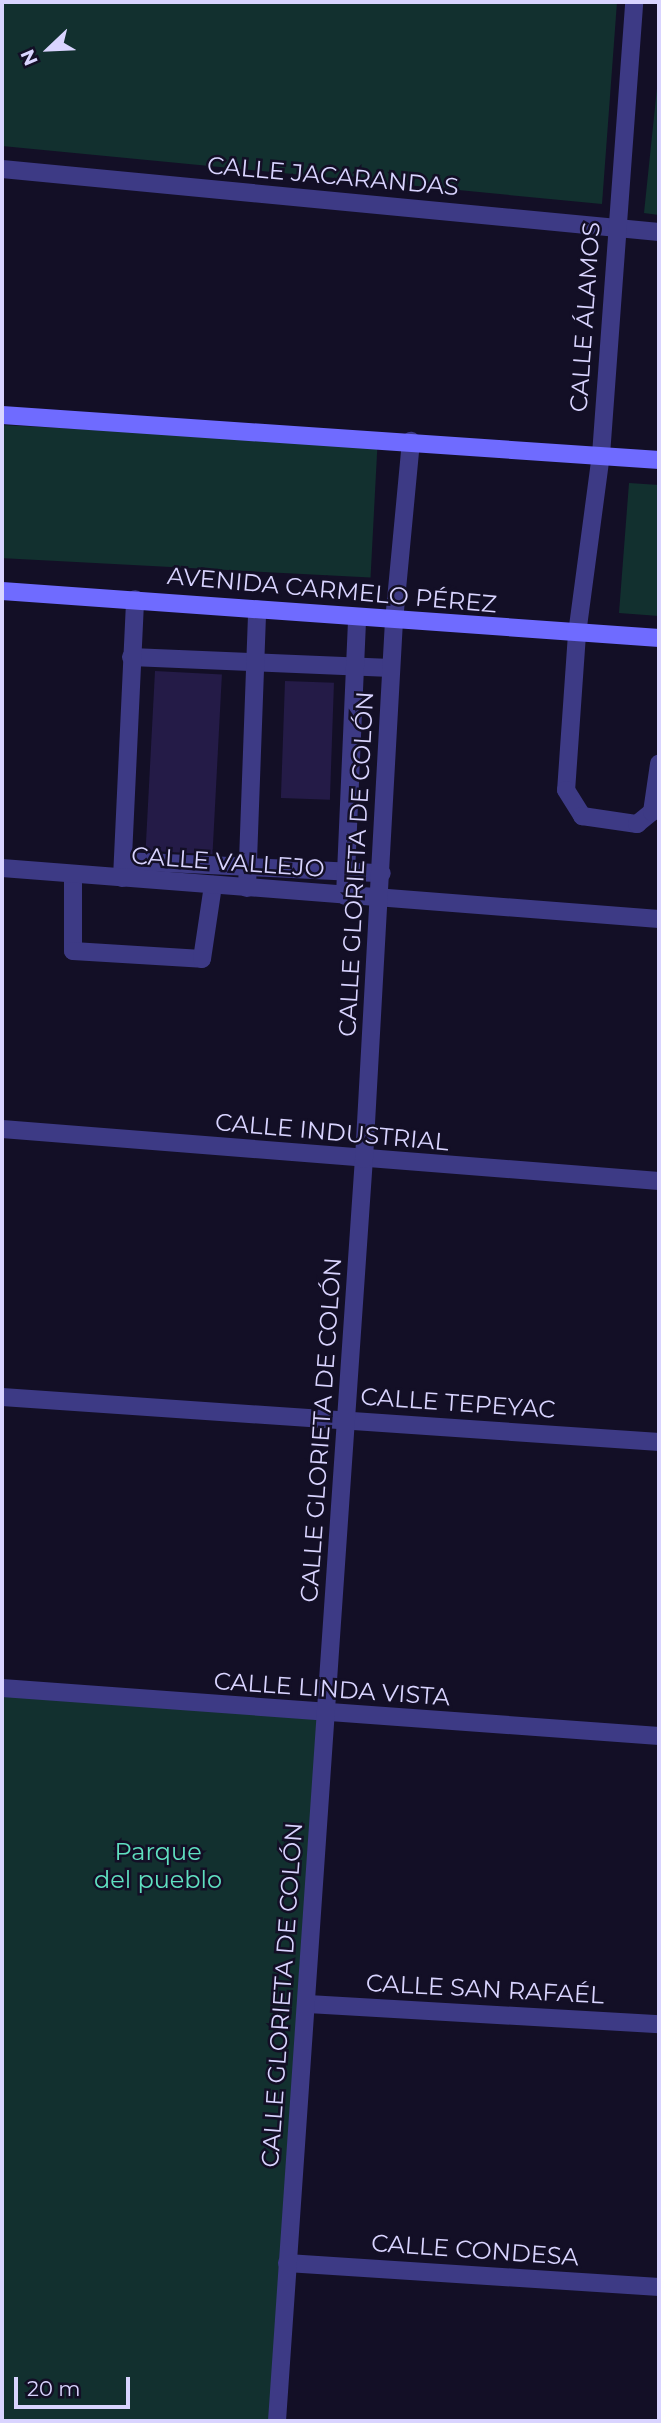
<!DOCTYPE html>
<html>
<head>
<meta charset="utf-8">
<style>
  body { margin:0 }
  #map { position:relative; width:661px; height:2423px; overflow:hidden; background:#130f26; font-family:Montserrat,sans-serif }
  div>[style] { position:absolute }
  .green>* { inset:0; background:#12302f; transform-origin:0 0 }
  .building>* { inset:0; background:#241b47; transform-origin:0 0 }
  .service>* { height:18px; margin:-9px; padding:0 9px; transform-origin:9px; border-radius:9px; background:#3d3a85 }
  .minor>* { height:18px; margin:-9px; padding:0 9px; transform-origin:9px; border-radius:9px; background:#3d3a85 }
  .tertiary>* { height:18px; margin:-9px; padding:0 9px; transform-origin:9px; border-radius:9px; background:#3d3a85 }
  .secondary>* { height:18px; margin:-9px; padding:0 9px; transform-origin:9px; border-radius:9px; background:#6f6bff }
  span { translate:-50% -50%; white-space:nowrap; text-align:center; line-height:1.15; -webkit-text-stroke:5px #130f26; paint-order:stroke }
  .street-label { font-size:24px; color:#d9d4ff }
  .park-label { font-size:24px; color:#5fe0c0 }
  .frame { position:absolute; inset:0; border:4px solid #d9d4ff; pointer-events:none }
  .north { position:absolute; left:14px; top:14px; width:70px; height:70px; -webkit-text-stroke:5px #130f26; paint-order:stroke; rotate:247deg; font-size:19px; font-weight:700; line-height:28px; text-align:center; color:#d9d4ff }
  .north::after { content:''; display:block; margin:auto; width:24px; height:32px; background:#d9d4ff; clip-path:polygon(50% 0,100% 100%,50% 72%,0 100%) }
  .scale { position:absolute; left:14px; top:2377px; width:116px; height:32px; box-sizing:border-box; border:4px solid #d9d4ff; border-top:0; padding-left:9px; font-size:21px; line-height:24px; white-space:nowrap; color:#d9d4ff; -webkit-text-stroke:5px #130f26; paint-order:stroke }
</style>
</head>
<body>
<div id="map">
  <div class="green">
    <i style="clip-path:polygon(2px 2px,617px 2px,602px 204px,2px 146px)"></i>
    <i style="clip-path:polygon(659px 69px,659px 215px,644px 213px)"></i>
    <i style="left:2px;top:425px;width:376px;height:133px;rotate:3deg"></i>
    <i style="clip-path:polygon(629px 483px,659px 485px,659px 616px,619px 613px)"></i>
    <i style="clip-path:polygon(2px 1688px,326px 1714px,277px 2421px,2px 2421px)"></i>
  </div>
  <div class="building">
    <i style="left:155px;top:671px;width:67px;height:180px;rotate:3deg"></i>
    <i style="left:285px;top:681px;width:49px;height:117px;rotate:2deg"></i>
  </div>
  <div class="service">
    <i style="left:577px;top:634px;width:156px;rotate:94deg"></i>
    <i style="left:566px;top:790px;width:31px;rotate:58deg"></i>
    <i style="left:582px;top:816px;width:56px;rotate:8.3deg"></i>
    <i style="left:637px;top:824px;width:19px;rotate:-39deg"></i>
    <i style="left:652px;top:812px;width:49px;rotate:-81.7deg"></i>
    <i style="left:131px;top:657px;width:260px;rotate:2.4deg"></i>
    <i style="left:123px;top:861px;width:259px;rotate:2.7deg"></i>
    <i style="left:73px;top:874px;width:77px;rotate:90deg"></i>
    <i style="left:73px;top:951px;width:129px;rotate:3.5deg"></i>
    <i style="left:202px;top:959px;width:75px;rotate:-81.5deg"></i>
    <i style="left:122px;top:878px;width:279px;rotate:-87.3deg"></i>
    <i style="left:247px;top:888px;width:279px;rotate:-87.9deg"></i>
    <i style="left:345px;top:896px;width:279px;rotate:-87.5deg"></i>
  </div>
  <div class="minor">
    <i style="left:2px;top:169px;width:660px;rotate:5.48deg"></i>
    <i style="left:2px;top:868px;width:659px;rotate:4.44deg"></i>
    <i style="left:2px;top:1129px;width:659px;rotate:4.53deg"></i>
    <i style="left:2px;top:1397px;width:659px;rotate:3.92deg"></i>
    <i style="left:2px;top:1688px;width:659px;rotate:4.18deg"></i>
    <i style="left:308px;top:2004px;width:352px;rotate:3.3deg"></i>
    <i style="left:287px;top:2263px;width:373px;rotate:3.7deg"></i>
  </div>
  <div class="tertiary">
    <i style="left:577px;top:634px;width:181px;rotate:-82.4deg"></i>
    <i style="left:601px;top:455px;width:454px;rotate:-85.8deg"></i>
    <i style="left:277px;top:2421px;width:1265px;rotate:-86.06deg"></i>
    <i style="left:364px;top:1159px;width:539px;rotate:-86.81deg"></i>
    <i style="left:394px;top:621px;width:181px;rotate:-84.6deg"></i>
  </div>
  <div class="secondary">
    <i style="left:2px;top:415px;width:659px;rotate:3.92deg"></i>
    <i style="left:2px;top:591px;width:659px;rotate:4.09deg"></i>
  </div>
  <div class="street-label">
    <span style="left:333px;top:176px;rotate:5deg">CALLE JACARANDAS</span>
    <span style="left:585px;top:317px;rotate:-86deg">CALLE ÁLAMOS</span>
    <span style="left:332px;top:590px;rotate:5deg">AVENIDA CARMELO PÉREZ</span>
    <span style="left:228px;top:862px;rotate:4deg">CALLE VALLEJO</span>
    <span style="left:356px;top:864px;rotate:-87deg">CALLE GLORIETA DE COLÓN</span>
    <span style="left:332px;top:1132px;rotate:5deg">CALLE INDUSTRIAL</span>
    <span style="left:458px;top:1403px;rotate:4deg">CALLE TEPEYAC</span>
    <span style="left:321px;top:1430px;rotate:-86deg">CALLE GLORIETA DE COLÓN</span>
    <span style="left:332px;top:1689px;rotate:4deg">CALLE LINDA VISTA</span>
    <span style="left:485px;top:1989px;rotate:3deg">CALLE SAN RAFAÉL</span>
    <span style="left:282px;top:1995px;rotate:-86deg">CALLE GLORIETA DE COLÓN</span>
    <span style="left:475px;top:2250px;rotate:4deg">CALLE CONDESA</span>
  </div>
  <div class="park-label">
    <span style="left:158px;top:1866px">Parque<br>del pueblo</span>
  </div>
  <div class="frame"></div>
  <div class="north">N</div>
  <div class="scale">20 m</div>
</div>
</body>
</html>
